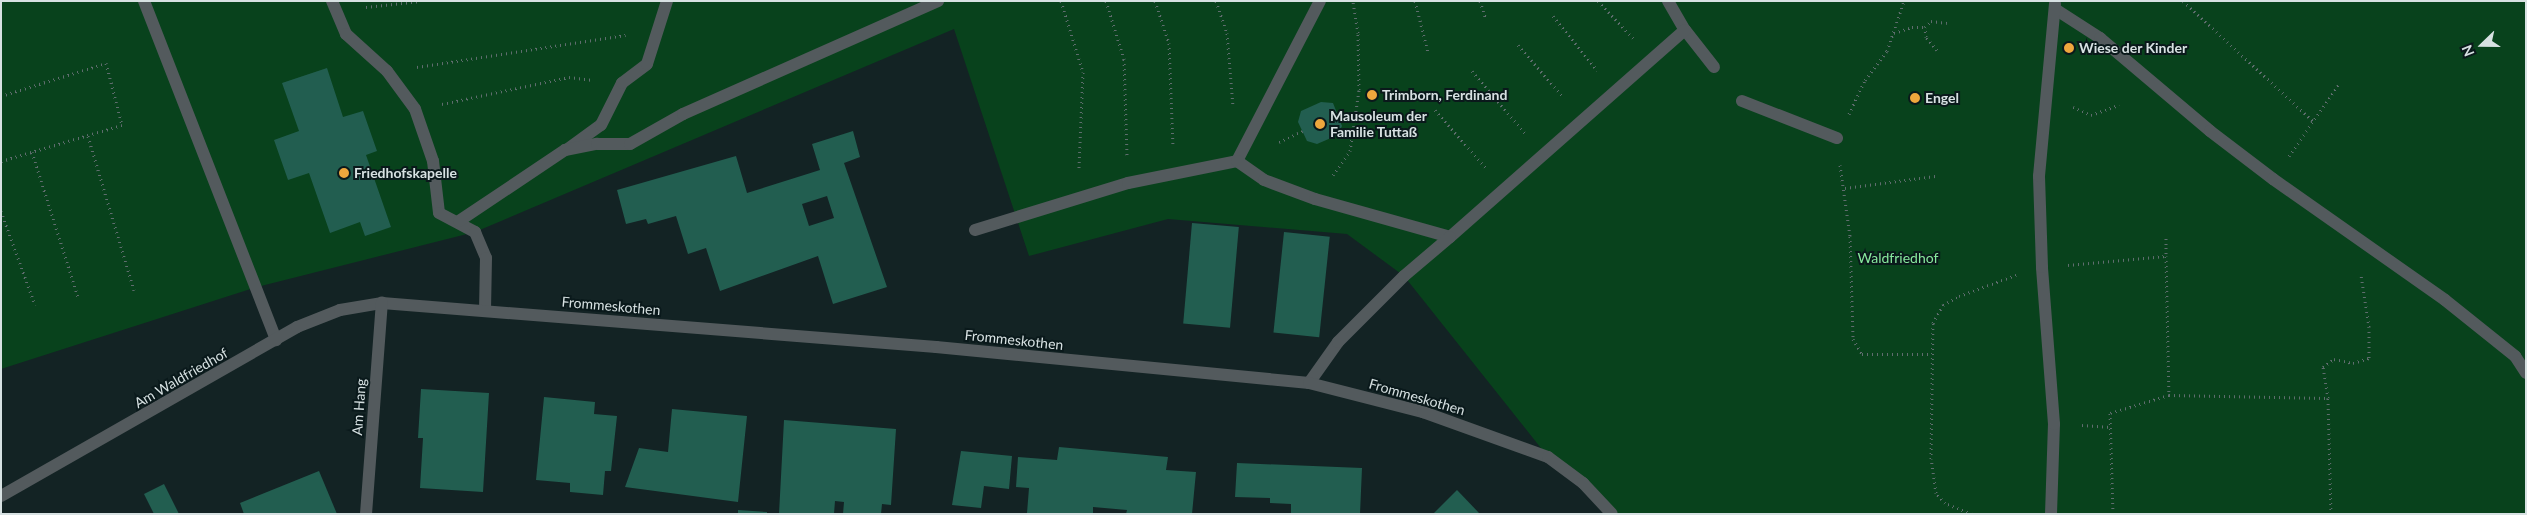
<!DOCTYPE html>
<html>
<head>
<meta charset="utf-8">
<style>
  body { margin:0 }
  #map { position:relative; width:2527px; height:515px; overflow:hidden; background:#132324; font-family:Lato,sans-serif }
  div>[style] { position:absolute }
  .green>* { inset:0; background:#08421c }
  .building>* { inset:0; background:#225e50; transform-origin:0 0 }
  .path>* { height:3px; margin-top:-1.5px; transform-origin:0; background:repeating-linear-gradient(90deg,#5f6d6e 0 1px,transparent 0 5px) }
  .minor>* { height:12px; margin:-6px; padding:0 6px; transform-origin:6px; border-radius:6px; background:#535a5d }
  .dots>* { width:14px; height:14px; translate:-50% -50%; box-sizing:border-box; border:2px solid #0a191b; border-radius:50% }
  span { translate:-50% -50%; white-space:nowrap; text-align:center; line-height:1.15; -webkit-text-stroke:4px #0a191b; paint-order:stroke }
  .poi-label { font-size:14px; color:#d7e1e2; font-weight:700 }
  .left { translate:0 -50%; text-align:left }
  .park-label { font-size:14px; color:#88e99e }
  .street-label { font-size:14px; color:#d7e1e2 }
  .frame { position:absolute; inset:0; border:2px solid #d7e1e2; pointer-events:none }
  .north { position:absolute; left:2457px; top:20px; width:50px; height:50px; -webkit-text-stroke:4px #0a191b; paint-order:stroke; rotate:248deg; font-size:14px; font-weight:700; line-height:20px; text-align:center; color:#d7e1e2 }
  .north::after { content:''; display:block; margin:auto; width:18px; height:22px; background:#d7e1e2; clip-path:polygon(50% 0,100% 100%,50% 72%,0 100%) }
</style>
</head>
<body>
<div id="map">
  <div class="green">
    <i style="clip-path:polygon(1px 1px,2526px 1px,2526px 514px,1612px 514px,1548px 457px,1404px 276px,1347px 234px,1168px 219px,1029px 256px,954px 29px,475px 232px,257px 287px,1px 369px)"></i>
  </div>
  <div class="building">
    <i style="clip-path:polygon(327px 68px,343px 117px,363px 111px,377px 151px,366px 155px,391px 227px,365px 236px,360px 222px,330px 233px,309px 173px,288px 180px,274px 140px,299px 131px,282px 83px)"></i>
    <i style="clip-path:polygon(1321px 102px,1333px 103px,1342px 126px,1338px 135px,1317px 144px,1307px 141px,1298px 122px,1301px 111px)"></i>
    <i style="clip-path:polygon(evenodd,853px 131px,860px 157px,844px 163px,887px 287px,833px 304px,818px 256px,720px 291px,706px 248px,688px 254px,676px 216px,648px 224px,646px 219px,626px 224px,617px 190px,736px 156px,747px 193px,820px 170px,812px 144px,853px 131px,827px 196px,834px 218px,809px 226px,802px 204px,827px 196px)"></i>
    <i style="left:1192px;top:223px;width:47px;height:101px;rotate:5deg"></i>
    <i style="left:1284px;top:232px;width:46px;height:101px;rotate:6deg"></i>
    <i style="clip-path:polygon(421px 389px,489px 393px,483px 492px,420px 488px,423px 438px,418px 438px)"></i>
    <i style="clip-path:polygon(544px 397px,595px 402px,594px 414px,617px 416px,611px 471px,605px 471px,603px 495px,570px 492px,570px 483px,536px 480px)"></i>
    <i style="clip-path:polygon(672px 409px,747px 416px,738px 502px,625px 487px,639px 448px,668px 452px)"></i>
    <i style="clip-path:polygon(784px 420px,896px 429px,891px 505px,882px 504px,881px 514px,843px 514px,844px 502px,835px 501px,834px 514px,779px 514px)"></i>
    <i style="clip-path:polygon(1059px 447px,1168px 457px,1166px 470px,1196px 472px,1192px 514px,1126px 514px,1127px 510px,1093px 507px,1093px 514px,1027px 513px,1029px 488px,1016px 487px,1018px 457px,1057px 460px)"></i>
    <i style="clip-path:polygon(961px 451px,1012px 456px,1009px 489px,984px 486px,981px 508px,952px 505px)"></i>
    <i style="clip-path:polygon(1237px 463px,1362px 468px,1360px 514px,1291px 514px,1291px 504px,1270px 503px,1270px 498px,1235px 497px)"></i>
    <i style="clip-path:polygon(319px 471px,337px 514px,244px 514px,240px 503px)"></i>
    <i style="clip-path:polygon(164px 484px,179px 514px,154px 514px,144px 494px)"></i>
    <i style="clip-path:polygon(1457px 490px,1480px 514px,1433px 514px)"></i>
    <i style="clip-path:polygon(738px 510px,767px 512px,767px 514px,738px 514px)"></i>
  </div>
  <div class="path">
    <i style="left:1061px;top:1px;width:74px;rotate:72.8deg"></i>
    <i style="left:1083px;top:72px;width:96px;rotate:92.4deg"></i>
    <i style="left:1106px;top:1px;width:61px;rotate:72.8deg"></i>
    <i style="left:1124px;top:59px;width:96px;rotate:88.2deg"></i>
    <i style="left:1155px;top:1px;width:44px;rotate:71.6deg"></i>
    <i style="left:1169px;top:43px;width:104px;rotate:87.8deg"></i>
    <i style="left:1216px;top:1px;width:34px;rotate:71deg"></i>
    <i style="left:1227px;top:33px;width:73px;rotate:85.3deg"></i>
    <i style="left:1415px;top:1px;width:53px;rotate:75.7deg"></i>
    <i style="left:1480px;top:1px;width:19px;rotate:72deg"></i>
    <i style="left:1598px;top:1px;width:51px;rotate:46.6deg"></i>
    <i style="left:2183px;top:1px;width:177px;rotate:42.7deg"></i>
    <i style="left:366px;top:7px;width:55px;rotate:-6.2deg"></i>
    <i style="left:1553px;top:16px;width:70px;rotate:50.8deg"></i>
    <i style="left:1894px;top:33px;width:19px;rotate:-18deg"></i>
    <i style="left:1912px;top:27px;width:13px"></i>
    <i style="left:1518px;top:45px;width:70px;rotate:49deg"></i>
    <i style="left:1937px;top:50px;width:17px;rotate:-130deg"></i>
    <i style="left:1926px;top:37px;width:10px;rotate:-96deg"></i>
    <i style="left:1925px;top:27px;width:8px;rotate:-45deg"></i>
    <i style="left:1931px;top:21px;width:16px;rotate:7deg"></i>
    <i style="left:417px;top:67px;width:211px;rotate:-8.7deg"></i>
    <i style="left:1472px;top:71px;width:82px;rotate:49.5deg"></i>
    <i style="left:1px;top:96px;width:110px;rotate:-17.4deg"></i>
    <i style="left:106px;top:63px;width:64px;rotate:75.5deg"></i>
    <i style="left:122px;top:125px;width:126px;rotate:163.4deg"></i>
    <i style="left:442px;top:104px;width:130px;rotate:-12deg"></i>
    <i style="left:569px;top:77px;width:24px;rotate:7deg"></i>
    <i style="left:2073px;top:107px;width:20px;rotate:24deg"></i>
    <i style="left:2091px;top:115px;width:30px;rotate:-20deg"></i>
    <i style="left:1435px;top:110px;width:77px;rotate:48.7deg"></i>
    <i style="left:1849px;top:114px;width:38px;rotate:-65deg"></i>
    <i style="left:1865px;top:80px;width:36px;rotate:-53deg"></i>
    <i style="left:1887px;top:51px;width:53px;rotate:-71.2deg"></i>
    <i style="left:88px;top:136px;width:161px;rotate:73.4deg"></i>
    <i style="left:1279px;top:142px;width:26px;rotate:-25deg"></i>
    <i style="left:32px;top:152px;width:152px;rotate:72.4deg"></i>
    <i style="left:2289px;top:156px;width:88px;rotate:-55.2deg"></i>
    <i style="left:1840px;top:165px;width:72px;rotate:82deg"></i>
    <i style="left:1850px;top:236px;width:103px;rotate:88.3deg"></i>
    <i style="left:1853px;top:339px;width:17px;rotate:59deg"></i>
    <i style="left:1862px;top:354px;width:70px"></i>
    <i style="left:1333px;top:175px;width:29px;rotate:-55deg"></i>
    <i style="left:1350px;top:151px;width:62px;rotate:-81.6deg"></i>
    <i style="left:1359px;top:90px;width:57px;rotate:-91deg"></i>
    <i style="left:1358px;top:33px;width:32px;rotate:-99deg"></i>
    <i style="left:1845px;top:188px;width:91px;rotate:-7.6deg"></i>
    <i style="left:1px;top:211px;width:100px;rotate:70.1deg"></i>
    <i style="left:2166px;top:238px;width:18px;rotate:90deg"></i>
    <i style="left:2068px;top:265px;width:98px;rotate:-5.2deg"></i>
    <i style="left:2166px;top:256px;width:139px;rotate:88.8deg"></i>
    <i style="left:2169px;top:395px;width:62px;rotate:163deg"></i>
    <i style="left:2110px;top:413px;width:101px;rotate:88.3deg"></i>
    <i style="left:2169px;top:395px;width:159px;rotate:1.1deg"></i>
    <i style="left:2082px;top:425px;width:29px;rotate:4deg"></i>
    <i style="left:1972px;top:514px;width:29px;rotate:-158deg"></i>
    <i style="left:1945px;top:503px;width:13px;rotate:-132deg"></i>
    <i style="left:1936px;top:493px;width:34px;rotate:-98deg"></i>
    <i style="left:1931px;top:459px;width:136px;rotate:-89.2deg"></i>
    <i style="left:1933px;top:323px;width:21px;rotate:-61deg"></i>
    <i style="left:1943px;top:305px;width:18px;rotate:-29deg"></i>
    <i style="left:1959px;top:296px;width:61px;rotate:-20.2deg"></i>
    <i style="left:2331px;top:514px;width:116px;rotate:-91.5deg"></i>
    <i style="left:2328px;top:398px;width:31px;rotate:-99deg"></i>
    <i style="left:2323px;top:367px;width:14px;rotate:-36deg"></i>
    <i style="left:2334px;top:359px;width:19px;rotate:12deg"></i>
    <i style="left:2353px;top:363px;width:17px;rotate:-17deg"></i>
    <i style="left:2369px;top:358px;width:31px;rotate:-90deg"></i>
    <i style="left:2369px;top:327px;width:53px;rotate:-98.7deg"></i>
  </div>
  <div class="minor">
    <i style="left:144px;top:1px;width:364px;rotate:68.7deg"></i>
    <i style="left:332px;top:1px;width:36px;rotate:67deg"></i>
    <i style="left:346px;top:34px;width:55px;rotate:42.1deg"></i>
    <i style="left:387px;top:71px;width:47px;rotate:53.6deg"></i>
    <i style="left:415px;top:109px;width:55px;rotate:70.9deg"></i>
    <i style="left:433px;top:161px;width:52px;rotate:83.4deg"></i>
    <i style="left:439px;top:213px;width:41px;rotate:27.8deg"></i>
    <i style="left:475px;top:232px;width:28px;rotate:67deg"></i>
    <i style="left:486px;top:258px;width:52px;rotate:91.1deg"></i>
    <i style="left:1668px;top:1px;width:34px;rotate:60deg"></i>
    <i style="left:1685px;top:30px;width:47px;rotate:51.9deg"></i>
    <i style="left:2055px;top:9px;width:54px;rotate:32.8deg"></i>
    <i style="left:2100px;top:38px;width:144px;rotate:40.2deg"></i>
    <i style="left:2210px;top:131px;width:79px;rotate:37.3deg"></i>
    <i style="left:2273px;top:179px;width:210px;rotate:35.1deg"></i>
    <i style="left:2445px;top:300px;width:90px;rotate:38.7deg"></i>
    <i style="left:2515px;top:356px;width:20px;rotate:57deg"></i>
    <i style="left:1742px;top:101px;width:102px;rotate:21.3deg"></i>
    <i style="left:569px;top:148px;width:39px;rotate:-36deg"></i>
    <i style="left:601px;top:125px;width:47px;rotate:-63.4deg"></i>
    <i style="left:622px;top:83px;width:31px;rotate:-37deg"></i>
    <i style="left:647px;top:64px;width:66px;rotate:-72.4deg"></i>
    <i style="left:1237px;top:161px;width:180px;rotate:-62.6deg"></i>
    <i style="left:459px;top:221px;width:128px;rotate:-33.8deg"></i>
    <i style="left:565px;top:150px;width:33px;rotate:-11deg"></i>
    <i style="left:597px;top:144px;width:33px"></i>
    <i style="left:630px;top:144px;width:61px;rotate:-29.5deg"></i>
    <i style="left:683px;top:114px;width:279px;rotate:-23.9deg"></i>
    <i style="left:975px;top:230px;width:160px;rotate:-17.1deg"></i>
    <i style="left:1128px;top:183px;width:111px;rotate:-11.4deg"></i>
    <i style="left:1237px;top:161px;width:33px;rotate:35deg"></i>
    <i style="left:1264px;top:180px;width:54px;rotate:20.4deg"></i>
    <i style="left:1315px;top:199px;width:140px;rotate:15.7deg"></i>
    <i style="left:1450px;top:237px;width:313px;rotate:-41.4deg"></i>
    <i style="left:1309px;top:383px;width:50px;rotate:-54.7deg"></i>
    <i style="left:1338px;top:342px;width:93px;rotate:-45deg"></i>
    <i style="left:1404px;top:276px;width:60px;rotate:-40.3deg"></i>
    <i style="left:1px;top:496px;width:341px;rotate:-29.7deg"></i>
    <i style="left:297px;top:327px;width:46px;rotate:-21.6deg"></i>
    <i style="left:340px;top:310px;width:43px;rotate:-9.5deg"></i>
    <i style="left:382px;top:303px;width:556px;rotate:4.54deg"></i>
    <i style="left:936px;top:347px;width:375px;rotate:5.5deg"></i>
    <i style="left:1309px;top:383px;width:118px;rotate:14.3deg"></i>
    <i style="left:1423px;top:412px;width:133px;rotate:19.8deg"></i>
    <i style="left:1548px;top:457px;width:44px;rotate:36.6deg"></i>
    <i style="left:1583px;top:483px;width:42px;rotate:46.9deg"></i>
    <i style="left:366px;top:514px;width:212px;rotate:-85.7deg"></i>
    <i style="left:2051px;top:514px;width:90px;rotate:-88.1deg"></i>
    <i style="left:2054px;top:424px;width:157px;rotate:-94.4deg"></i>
    <i style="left:2042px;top:267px;width:91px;rotate:-91.9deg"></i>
    <i style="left:2039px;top:176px;width:173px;rotate:-84.7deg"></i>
  </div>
  <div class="dots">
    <i style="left:2069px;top:48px;background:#efa73d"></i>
    <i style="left:1372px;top:95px;background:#efa73d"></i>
    <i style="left:1915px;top:98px;background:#efa73d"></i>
    <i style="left:1320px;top:124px;background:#efa73d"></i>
    <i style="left:344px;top:173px;background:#efa73d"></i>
  </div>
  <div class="poi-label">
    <span class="left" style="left:2079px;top:48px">Wiese der Kinder</span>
    <span class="left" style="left:1382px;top:95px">Trimborn, Ferdinand</span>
    <span class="left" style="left:1925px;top:98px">Engel</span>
    <span class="left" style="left:1330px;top:124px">Mausoleum der<br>Familie Tuttaß</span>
    <span class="left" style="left:354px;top:173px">Friedhofskapelle</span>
  </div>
  <div class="park-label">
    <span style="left:1898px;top:258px">Waldfriedhof</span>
  </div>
  <div class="street-label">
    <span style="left:611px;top:306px;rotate:5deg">Frommeskothen</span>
    <span style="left:1014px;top:340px;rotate:6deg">Frommeskothen</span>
    <span style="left:181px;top:378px;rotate:-30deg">Am Waldfriedhof</span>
    <span style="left:1417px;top:397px;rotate:16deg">Frommeskothen</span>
    <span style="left:359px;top:407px;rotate:-86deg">Am Hang</span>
  </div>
  <div class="frame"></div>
  <div class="north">N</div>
</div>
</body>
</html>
